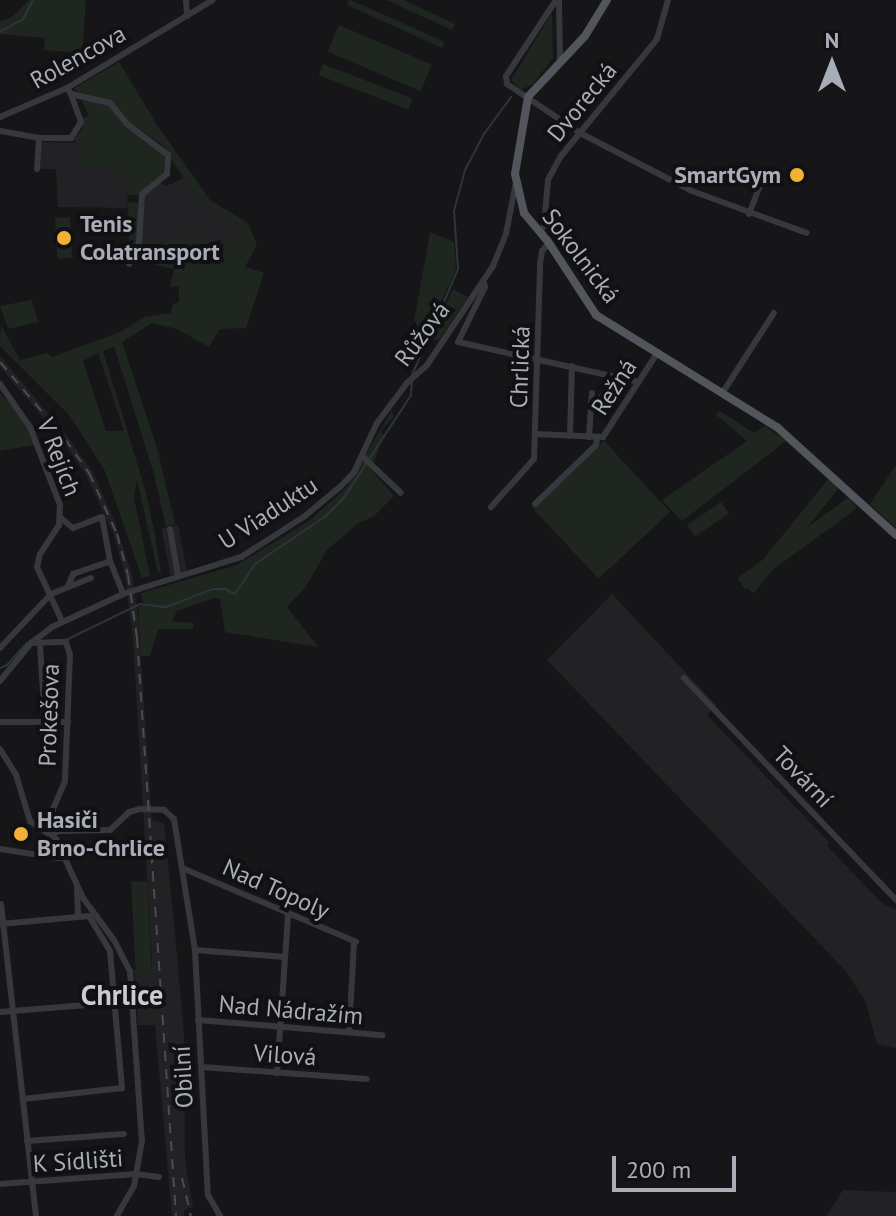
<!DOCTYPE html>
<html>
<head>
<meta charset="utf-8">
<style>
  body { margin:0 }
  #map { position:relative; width:896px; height:1216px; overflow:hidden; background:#161618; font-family:"PT Sans",sans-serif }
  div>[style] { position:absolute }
  .built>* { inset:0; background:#222225; transform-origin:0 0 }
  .green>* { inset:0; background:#1e261f; transform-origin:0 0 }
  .stream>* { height:2px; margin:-1px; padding:0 1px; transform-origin:1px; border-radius:1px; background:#2c353c }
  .minor>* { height:6px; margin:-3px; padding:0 3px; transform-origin:3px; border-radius:3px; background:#37383d }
  .major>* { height:8px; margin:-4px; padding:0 4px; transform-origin:4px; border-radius:4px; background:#53555c }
  .rail>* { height:2px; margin-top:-1px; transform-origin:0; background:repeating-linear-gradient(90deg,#4a4c52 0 10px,transparent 0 18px) }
  .dots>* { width:22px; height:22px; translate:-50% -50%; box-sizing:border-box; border:4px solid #111113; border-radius:50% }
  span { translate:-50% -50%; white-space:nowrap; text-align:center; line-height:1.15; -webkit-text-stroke:8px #111113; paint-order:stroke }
  .street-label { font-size:24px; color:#a8adb8 }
  .poi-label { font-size:24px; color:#a8adb8; font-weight:700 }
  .right { translate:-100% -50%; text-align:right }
  .left { translate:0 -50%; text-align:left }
  .quarter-label { font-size:28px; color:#c9ccd4; font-weight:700 }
  .north { position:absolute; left:792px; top:24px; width:80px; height:80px; -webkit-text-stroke:6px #111113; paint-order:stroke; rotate:0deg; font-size:22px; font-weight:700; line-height:32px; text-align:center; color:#a8adb8 }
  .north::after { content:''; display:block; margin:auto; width:28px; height:36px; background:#a8adb8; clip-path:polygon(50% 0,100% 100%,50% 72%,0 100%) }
  .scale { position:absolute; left:612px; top:1156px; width:124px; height:36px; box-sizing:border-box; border:4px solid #a8adb8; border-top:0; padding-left:10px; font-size:24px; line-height:28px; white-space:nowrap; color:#a8adb8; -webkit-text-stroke:6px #111113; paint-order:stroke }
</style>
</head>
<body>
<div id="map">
  <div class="built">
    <i style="clip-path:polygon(42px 142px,83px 143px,125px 171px,128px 208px,58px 207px,56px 169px,40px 169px)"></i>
    <i style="clip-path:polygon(184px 178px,198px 199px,239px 225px,241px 237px,214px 259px,136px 252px,143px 195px,160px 183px,166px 186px)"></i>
    <i style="clip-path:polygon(0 356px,68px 437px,92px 471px,114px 519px,132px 575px,138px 616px,152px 820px,164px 823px,176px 944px,184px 1037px,185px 1160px,193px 1207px,184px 1210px,184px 1216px,172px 1216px,155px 1025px,138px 1025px,134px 970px,152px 969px,152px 960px,133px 639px,125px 576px,114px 535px,86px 475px,63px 441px,0 367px)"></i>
    <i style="left:178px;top:525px;width:48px;height:17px;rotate:79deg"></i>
    <i style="clip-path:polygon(612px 594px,716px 705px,707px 715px,830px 843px,827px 846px,882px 903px,896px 910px,896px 1048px,877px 1044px,865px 1000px,844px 969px,547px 660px)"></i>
    <i style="clip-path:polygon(843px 1190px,896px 1192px,896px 1216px,826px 1216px)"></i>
  </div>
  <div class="green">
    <i style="clip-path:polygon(29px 0,86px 0,82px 53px,44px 50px,45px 38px,0 34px,0 21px,11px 18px)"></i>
    <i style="clip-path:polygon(349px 0,351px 0,445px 42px,442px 48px,347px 5px)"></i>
    <i style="clip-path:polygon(386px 0,404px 0,455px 24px,452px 30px)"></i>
    <i style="clip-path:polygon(552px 13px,553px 58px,533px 84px,521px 90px,511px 80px)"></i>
    <i style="left:339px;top:25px;width:101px;height:29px;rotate:23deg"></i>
    <i style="clip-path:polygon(evenodd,119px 62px,157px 125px,210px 200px,248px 223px,257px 245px,245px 267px,264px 273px,246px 328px,220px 329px,209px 347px,177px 329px,152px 323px,122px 342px,157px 448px,175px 524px,166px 526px,153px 471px,114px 346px,103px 351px,145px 489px,155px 535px,161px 573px,158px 573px,137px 480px,134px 498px,150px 576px,142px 578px,105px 471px,70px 416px,0 346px,1px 325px,20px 360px,47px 353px,52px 357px,120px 332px,144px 317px,171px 313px,173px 304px,179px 302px,179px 286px,170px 287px,174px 269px,134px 260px,136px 252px,190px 236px,214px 259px,241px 237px,239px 225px,198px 199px,161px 144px,128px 121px,112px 102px,77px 92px,74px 88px,119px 62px,98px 353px,124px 431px,106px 431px,83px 361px,98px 353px)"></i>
    <i style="left:323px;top:64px;width:96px;height:12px;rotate:21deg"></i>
    <i style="clip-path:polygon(80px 97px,108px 104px,165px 156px,163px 174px,139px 195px,127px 195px,125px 171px,81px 168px,83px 144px,75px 143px,74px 139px,82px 129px,82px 118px,89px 116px)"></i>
    <i style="clip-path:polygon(128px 202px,139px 203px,139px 235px,134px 250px,129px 249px)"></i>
    <i style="left:70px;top:217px;width:41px;height:15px;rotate:87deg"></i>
    <i style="clip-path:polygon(430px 232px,454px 242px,456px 270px,417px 353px,409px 350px)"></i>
    <i style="clip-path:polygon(453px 289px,468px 297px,438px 341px,430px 337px)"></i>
    <i style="clip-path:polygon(32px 300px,38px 322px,8px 329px,0 306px)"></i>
    <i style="clip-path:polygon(0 393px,23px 417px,34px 445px,0 451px)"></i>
    <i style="clip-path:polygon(392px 410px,394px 416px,380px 432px,384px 434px,371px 470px,394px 496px,374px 516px,357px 524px,327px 550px,305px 588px,287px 607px,318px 647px,225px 632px,220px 599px,214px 598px,177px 611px,172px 621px,193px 623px,193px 629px,158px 629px,150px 656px,141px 656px,138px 607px,144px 605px,141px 593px,237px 565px,309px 521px,346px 488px)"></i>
    <i style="clip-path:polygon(720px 411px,754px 433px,765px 426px,786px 441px,682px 521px,662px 500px,747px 441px,716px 415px)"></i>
    <i style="left:604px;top:441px;width:97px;height:98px;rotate:47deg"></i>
    <i style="clip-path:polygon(896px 465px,896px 528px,870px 504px)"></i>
    <i style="left:829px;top:478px;width:14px;height:137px;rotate:39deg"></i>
    <i style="left:849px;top:497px;width:14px;height:138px;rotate:54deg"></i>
    <i style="left:721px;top:502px;width:14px;height:41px;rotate:56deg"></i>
    <i style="left:147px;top:881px;width:88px;height:16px;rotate:87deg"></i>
  </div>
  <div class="stream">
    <i style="left:0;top:32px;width:26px;rotate:-29deg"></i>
    <i style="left:23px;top:19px;width:21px;rotate:-62deg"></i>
    <i style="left:412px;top:375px;width:116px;rotate:-66.5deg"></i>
    <i style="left:458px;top:269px;width:58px;rotate:-93.9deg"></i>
    <i style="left:454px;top:211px;width:42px;rotate:-75deg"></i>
    <i style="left:465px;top:170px;width:41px;rotate:-62.2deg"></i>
    <i style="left:484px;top:134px;width:46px;rotate:-53.9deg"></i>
    <i style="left:370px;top:458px;width:75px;rotate:-56.9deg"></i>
    <i style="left:411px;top:395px;width:14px;rotate:-86deg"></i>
    <i style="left:66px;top:640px;width:82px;rotate:-25.9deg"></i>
    <i style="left:140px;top:604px;width:26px;rotate:7deg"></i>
    <i style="left:166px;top:607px;width:50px;rotate:-21deg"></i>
    <i style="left:213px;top:589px;width:12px"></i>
    <i style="left:225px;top:589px;width:11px;rotate:27deg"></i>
    <i style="left:235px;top:594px;width:36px;rotate:-56deg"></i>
    <i style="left:255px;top:564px;width:86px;rotate:-34.1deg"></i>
    <i style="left:326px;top:516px;width:24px;rotate:-45deg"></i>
    <i style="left:343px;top:499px;width:42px;rotate:-56.7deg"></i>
    <i style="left:0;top:668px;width:8px;rotate:-23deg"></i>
    <i style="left:7px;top:665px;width:30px;rotate:-48deg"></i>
  </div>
  <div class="minor">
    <i style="left:186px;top:0;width:16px;rotate:86deg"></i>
    <i style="left:556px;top:0;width:91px;rotate:123.3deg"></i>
    <i style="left:506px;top:76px;width:8px;rotate:83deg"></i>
    <i style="left:507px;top:84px;width:88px;rotate:33.9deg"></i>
    <i style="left:580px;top:133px;width:126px;rotate:27.4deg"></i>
    <i style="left:692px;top:191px;width:122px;rotate:20.1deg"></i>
    <i style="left:559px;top:0;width:62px;rotate:89.1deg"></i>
    <i style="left:67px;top:88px;width:7px;rotate:56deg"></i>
    <i style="left:71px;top:94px;width:40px;rotate:13deg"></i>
    <i style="left:110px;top:103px;width:27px;rotate:51deg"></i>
    <i style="left:127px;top:124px;width:51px;rotate:37.1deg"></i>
    <i style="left:168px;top:155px;width:19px;rotate:93deg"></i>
    <i style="left:167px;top:174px;width:32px;rotate:141deg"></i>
    <i style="left:142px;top:194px;width:49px;rotate:93.5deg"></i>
    <i style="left:139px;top:243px;width:23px;rotate:115deg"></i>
    <i style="left:0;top:117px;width:73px;rotate:-23.4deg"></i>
    <i style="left:67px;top:88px;width:170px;rotate:-31.1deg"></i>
    <i style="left:0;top:131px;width:40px;rotate:10deg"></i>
    <i style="left:39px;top:138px;width:32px"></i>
    <i style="left:71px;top:138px;width:19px;rotate:-58deg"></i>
    <i style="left:81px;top:122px;width:30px;rotate:-110deg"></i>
    <i style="left:37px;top:169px;width:31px;rotate:-86deg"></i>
    <i style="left:749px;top:214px;width:30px;rotate:-69deg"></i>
    <i style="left:540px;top:232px;width:7px;rotate:-56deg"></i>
    <i style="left:544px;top:226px;width:46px;rotate:-85deg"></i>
    <i style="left:548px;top:180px;width:27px;rotate:-62deg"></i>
    <i style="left:561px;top:156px;width:151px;rotate:-50.6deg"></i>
    <i style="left:657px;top:39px;width:41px;rotate:-74.2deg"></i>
    <i style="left:483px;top:281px;width:6px;rotate:72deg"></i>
    <i style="left:485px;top:287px;width:61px;rotate:116.1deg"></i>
    <i style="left:458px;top:342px;width:185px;rotate:12.5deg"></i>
    <i style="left:0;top:384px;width:52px;rotate:55.1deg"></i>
    <i style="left:30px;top:427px;width:84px;rotate:69deg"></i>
    <i style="left:60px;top:505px;width:20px;rotate:93deg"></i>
    <i style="left:59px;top:525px;width:35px;rotate:123deg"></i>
    <i style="left:40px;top:554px;width:13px;rotate:103deg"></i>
    <i style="left:37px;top:567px;width:60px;rotate:65.2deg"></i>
    <i style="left:723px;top:392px;width:94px;rotate:-57.2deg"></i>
    <i style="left:591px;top:403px;width:9px;rotate:-21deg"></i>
    <i style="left:599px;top:400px;width:29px;rotate:-54deg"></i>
    <i style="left:536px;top:434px;width:67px;rotate:2.6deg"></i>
    <i style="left:603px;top:437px;width:101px;rotate:-57.1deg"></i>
    <i style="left:570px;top:436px;width:70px;rotate:-88.4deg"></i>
    <i style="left:589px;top:437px;width:44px;rotate:-86.1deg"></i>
    <i style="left:363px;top:457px;width:52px;rotate:43.5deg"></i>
    <i style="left:535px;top:504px;width:85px;rotate:-44deg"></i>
    <i style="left:596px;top:445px;width:6px;rotate:-81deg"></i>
    <i style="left:491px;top:507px;width:64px;rotate:-48.1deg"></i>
    <i style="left:534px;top:459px;width:195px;rotate:-88.2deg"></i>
    <i style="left:540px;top:264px;width:13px;rotate:-81deg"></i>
    <i style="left:542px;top:251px;width:11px;rotate:-49deg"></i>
    <i style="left:61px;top:518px;width:16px;rotate:40deg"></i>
    <i style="left:73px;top:528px;width:31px;rotate:-21deg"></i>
    <i style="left:102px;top:517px;width:45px;rotate:79.7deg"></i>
    <i style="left:110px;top:561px;width:35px;rotate:68deg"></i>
    <i style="left:170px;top:529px;width:48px;rotate:80.3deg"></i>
    <i style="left:68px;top:586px;width:13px;rotate:-67deg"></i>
    <i style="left:73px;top:574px;width:39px;rotate:-19deg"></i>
    <i style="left:31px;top:643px;width:35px;rotate:-2deg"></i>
    <i style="left:66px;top:642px;width:14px;rotate:73deg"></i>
    <i style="left:70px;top:655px;width:126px;rotate:92.3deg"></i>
    <i style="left:65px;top:781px;width:30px;rotate:113deg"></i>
    <i style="left:53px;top:809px;width:26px;rotate:94deg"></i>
    <i style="left:40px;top:646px;width:76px;rotate:86.2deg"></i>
    <i style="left:0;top:648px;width:74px;rotate:-46.6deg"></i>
    <i style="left:51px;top:594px;width:43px;rotate:-21.8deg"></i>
    <i style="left:684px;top:678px;width:307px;rotate:46.3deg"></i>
    <i style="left:0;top:681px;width:49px;rotate:-50.8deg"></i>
    <i style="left:31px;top:643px;width:26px;rotate:-37deg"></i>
    <i style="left:52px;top:627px;width:78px;rotate:-24.9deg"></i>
    <i style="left:123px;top:594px;width:124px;rotate:-17.4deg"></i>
    <i style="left:241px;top:557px;width:76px;rotate:-32.6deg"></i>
    <i style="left:305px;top:516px;width:47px;rotate:-39.8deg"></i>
    <i style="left:341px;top:486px;width:19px;rotate:-47deg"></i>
    <i style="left:354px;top:472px;width:54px;rotate:-64.9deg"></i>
    <i style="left:377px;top:423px;width:50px;rotate:-53.1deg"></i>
    <i style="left:407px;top:383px;width:27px;rotate:-42deg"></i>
    <i style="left:427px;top:365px;width:119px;rotate:-56.3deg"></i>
    <i style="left:493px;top:266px;width:35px;rotate:-68deg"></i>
    <i style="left:506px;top:234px;width:53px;rotate:-79.1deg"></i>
    <i style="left:0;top:722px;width:68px"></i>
    <i style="left:0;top:749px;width:31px;rotate:58deg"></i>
    <i style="left:16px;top:775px;width:48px;rotate:73.1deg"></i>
    <i style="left:30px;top:821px;width:32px;rotate:35deg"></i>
    <i style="left:56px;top:839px;width:65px;rotate:65.4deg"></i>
    <i style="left:83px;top:898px;width:52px;rotate:53.6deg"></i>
    <i style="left:114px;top:940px;width:35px;rotate:63deg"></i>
    <i style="left:130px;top:971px;width:170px;rotate:86deg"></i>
    <i style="left:142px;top:1141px;width:46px;rotate:100.1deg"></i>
    <i style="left:134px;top:1186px;width:34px;rotate:120deg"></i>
    <i style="left:51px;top:835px;width:9px;rotate:-27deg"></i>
    <i style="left:59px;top:831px;width:51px;rotate:-1.1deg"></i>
    <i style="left:110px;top:830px;width:26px;rotate:-43deg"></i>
    <i style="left:129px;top:812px;width:11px;rotate:-15deg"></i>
    <i style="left:140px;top:809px;width:24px;rotate:2deg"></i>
    <i style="left:164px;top:810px;width:13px;rotate:42deg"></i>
    <i style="left:174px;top:819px;width:133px;rotate:80.9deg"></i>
    <i style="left:195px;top:950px;width:245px;rotate:87deg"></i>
    <i style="left:208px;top:1195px;width:24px;rotate:60deg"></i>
    <i style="left:0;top:849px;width:59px;rotate:8.8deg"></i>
    <i style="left:58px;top:858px;width:22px;rotate:-10deg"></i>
    <i style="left:182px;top:868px;width:189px;rotate:23deg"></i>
    <i style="left:77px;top:887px;width:30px;rotate:88deg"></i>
    <i style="left:1px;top:904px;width:314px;rotate:83.6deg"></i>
    <i style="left:0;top:924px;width:89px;rotate:-5.1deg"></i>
    <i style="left:89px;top:916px;width:41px;rotate:59deg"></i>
    <i style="left:110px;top:951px;width:138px;rotate:85deg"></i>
    <i style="left:122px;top:1088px;width:100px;rotate:173.7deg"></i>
    <i style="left:195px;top:950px;width:90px;rotate:4.4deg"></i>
    <i style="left:0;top:1012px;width:112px;rotate:-4.6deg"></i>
    <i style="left:198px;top:1020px;width:185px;rotate:4.7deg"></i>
    <i style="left:349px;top:1032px;width:90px;rotate:-86.8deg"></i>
    <i style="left:202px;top:1067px;width:165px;rotate:4.2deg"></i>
    <i style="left:277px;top:1073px;width:159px;rotate:-86deg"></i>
    <i style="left:27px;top:1141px;width:97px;rotate:-4.1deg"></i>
    <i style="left:0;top:1184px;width:137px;rotate:-4.2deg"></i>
    <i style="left:137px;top:1174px;width:22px;rotate:8deg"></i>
  </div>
  <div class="major">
    <i style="left:607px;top:0;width:42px;rotate:121.4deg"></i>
    <i style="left:585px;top:36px;width:83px;rotate:133.1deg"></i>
    <i style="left:528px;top:97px;width:78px;rotate:99.6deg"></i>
    <i style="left:515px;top:174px;width:40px;rotate:77deg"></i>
    <i style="left:524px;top:213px;width:35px;rotate:50deg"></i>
    <i style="left:547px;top:240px;width:90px;rotate:56.8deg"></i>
    <i style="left:596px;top:315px;width:214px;rotate:31.8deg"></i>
    <i style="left:778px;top:428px;width:159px;rotate:42.2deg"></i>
  </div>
  <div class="rail">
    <i style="left:0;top:362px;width:101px;rotate:49.8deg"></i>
    <i style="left:65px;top:439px;width:42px;rotate:54.8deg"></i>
    <i style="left:89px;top:473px;width:67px;rotate:65.3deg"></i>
    <i style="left:117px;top:534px;width:42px;rotate:75deg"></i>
    <i style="left:128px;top:575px;width:64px;rotate:81.9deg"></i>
    <i style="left:137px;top:638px;width:579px;rotate:86.14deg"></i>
    <i style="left:182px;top:1178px;width:39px;rotate:77deg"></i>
  </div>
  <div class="dots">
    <i style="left:797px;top:175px;background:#f2b134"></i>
    <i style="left:64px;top:238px;background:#f2b134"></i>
    <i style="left:21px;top:834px;background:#f2b134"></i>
  </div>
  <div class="street-label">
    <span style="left:78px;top:57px;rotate:-29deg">Rolencova</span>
    <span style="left:582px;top:102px;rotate:-51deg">Dvorecká</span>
    <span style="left:581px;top:256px;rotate:53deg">Sokolnická</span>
    <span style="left:422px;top:334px;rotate:-53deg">Růžová</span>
    <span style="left:520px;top:367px;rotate:-88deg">Chrlická</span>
    <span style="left:614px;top:387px;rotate:-57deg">Režná</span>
    <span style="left:59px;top:457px;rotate:69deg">V Rejích</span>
    <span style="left:268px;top:513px;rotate:-33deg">U Viaduktu</span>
    <span style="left:49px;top:715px;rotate:-88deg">Prokešova</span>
    <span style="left:803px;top:777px;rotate:46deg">Tovární</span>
    <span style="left:276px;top:889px;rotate:24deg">Nad Topoly</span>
    <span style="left:291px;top:1010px;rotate:5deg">Nad Nádražím</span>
    <span style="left:285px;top:1055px;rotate:4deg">Vilová</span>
    <span style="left:183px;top:1077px;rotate:-93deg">Obilní</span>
    <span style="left:78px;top:1161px;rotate:-4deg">K Sídlišti</span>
  </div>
  <div class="poi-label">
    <span class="right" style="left:781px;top:175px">SmartGym</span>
    <span class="left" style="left:80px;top:238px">Tenis<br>Colatransport</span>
    <span class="left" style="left:37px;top:834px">Hasiči<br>Brno-Chrlice</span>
  </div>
  <div class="quarter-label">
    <span style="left:122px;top:995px">Chrlice</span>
  </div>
  <div class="north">N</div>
  <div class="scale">200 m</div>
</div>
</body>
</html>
